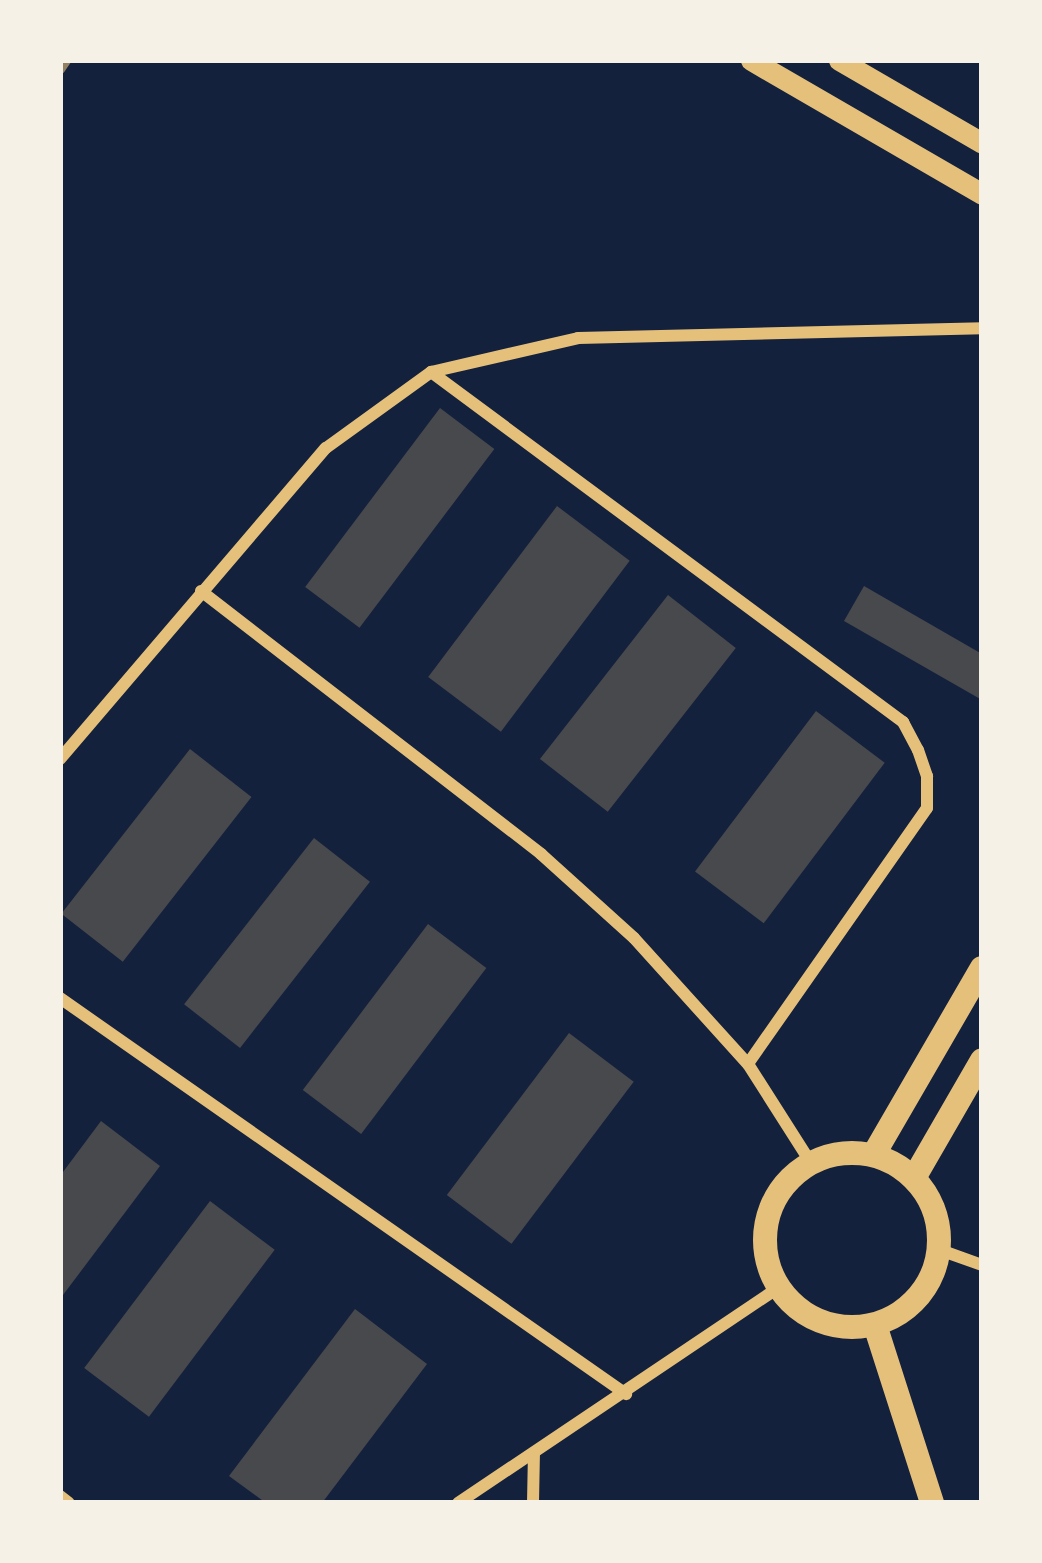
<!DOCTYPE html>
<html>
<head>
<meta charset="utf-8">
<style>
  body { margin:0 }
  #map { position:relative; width:1042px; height:1563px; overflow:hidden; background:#14213d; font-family:"DM Sans",sans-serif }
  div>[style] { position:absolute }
  .building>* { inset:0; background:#48494c; transform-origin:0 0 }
  .minor>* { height:12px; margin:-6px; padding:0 6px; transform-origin:6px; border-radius:6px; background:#e5c07b }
  .tertiary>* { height:21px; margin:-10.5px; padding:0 10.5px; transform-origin:10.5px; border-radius:10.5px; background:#e5c07b }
  .secondary>* { height:24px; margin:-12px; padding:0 12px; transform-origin:12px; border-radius:12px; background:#e5c07b }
  .secondary>.ring { margin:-12px; padding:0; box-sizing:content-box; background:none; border:24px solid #e5c07b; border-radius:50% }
  .rail>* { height:9px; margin:-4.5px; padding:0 4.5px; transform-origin:4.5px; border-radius:4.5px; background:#918062 }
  span { translate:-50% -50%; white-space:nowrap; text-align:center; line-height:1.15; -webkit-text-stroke:12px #f6f1e7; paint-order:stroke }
  .frame { position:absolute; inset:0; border:63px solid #f6f1e7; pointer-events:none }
</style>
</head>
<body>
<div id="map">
  <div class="building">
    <i style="left:440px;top:408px;width:68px;height:224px;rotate:37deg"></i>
    <i style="left:557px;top:506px;width:91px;height:214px;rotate:37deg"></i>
    <i style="clip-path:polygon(864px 586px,982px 654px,982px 700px,844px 621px)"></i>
    <i style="left:668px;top:595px;width:86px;height:208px;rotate:38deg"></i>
    <i style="left:816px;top:711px;width:86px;height:201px;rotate:37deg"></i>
    <i style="left:190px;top:749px;width:78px;height:209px;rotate:38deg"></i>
    <i style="left:314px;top:838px;width:71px;height:211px;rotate:38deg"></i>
    <i style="left:428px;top:924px;width:73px;height:208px;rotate:37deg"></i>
    <i style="left:569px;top:1033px;width:81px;height:203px;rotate:37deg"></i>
    <i style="clip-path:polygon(101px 1121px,160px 1166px,60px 1299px,60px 1176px)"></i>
    <i style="left:210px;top:1201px;width:81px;height:209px;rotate:37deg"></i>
    <i style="clip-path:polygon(355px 1309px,427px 1364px,322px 1503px,266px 1503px,229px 1476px)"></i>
  </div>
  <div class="minor">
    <i style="left:431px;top:372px;width:588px;rotate:36.56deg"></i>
    <i style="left:903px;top:722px;width:32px;rotate:62deg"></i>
    <i style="left:918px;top:750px;width:28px;rotate:71deg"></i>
    <i style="left:927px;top:776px;width:32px;rotate:90deg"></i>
    <i style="left:927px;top:808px;width:312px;rotate:125deg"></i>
    <i style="left:201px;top:591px;width:430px;rotate:37.7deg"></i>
    <i style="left:541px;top:854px;width:125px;rotate:42.1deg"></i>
    <i style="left:634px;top:938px;width:170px;rotate:47.9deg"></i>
    <i style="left:748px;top:1064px;width:117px;rotate:57.5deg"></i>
    <i style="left:60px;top:759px;width:409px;rotate:-49.5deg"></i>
    <i style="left:326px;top:448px;width:130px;rotate:-35.9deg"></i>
    <i style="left:431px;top:372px;width:151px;rotate:-13deg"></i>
    <i style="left:578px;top:338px;width:404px;rotate:-1.4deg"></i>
    <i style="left:60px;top:998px;width:691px;rotate:34.98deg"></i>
    <i style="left:940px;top:1250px;width:45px;rotate:19.7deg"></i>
    <i style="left:60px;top:1496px;width:11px;rotate:38deg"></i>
    <i style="left:458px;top:1503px;width:387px;rotate:-33.9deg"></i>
    <i style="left:533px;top:1503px;width:50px;rotate:-88.9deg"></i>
  </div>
  <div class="tertiary">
    <i style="left:751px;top:60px;width:267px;rotate:30.1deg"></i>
    <i style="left:839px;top:60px;width:165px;rotate:30.1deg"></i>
  </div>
  <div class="secondary">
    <i class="ring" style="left:765px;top:1153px;width:150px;height:150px"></i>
    <i style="left:874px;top:1154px;width:215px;rotate:-59.9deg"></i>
    <i style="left:914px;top:1178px;width:136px;rotate:-60deg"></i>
    <i style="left:875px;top:1325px;width:187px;rotate:72.2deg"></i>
  </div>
  <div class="rail">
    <i style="left:60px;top:69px;width:11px;rotate:-56deg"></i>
  </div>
  <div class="frame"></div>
</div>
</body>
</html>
